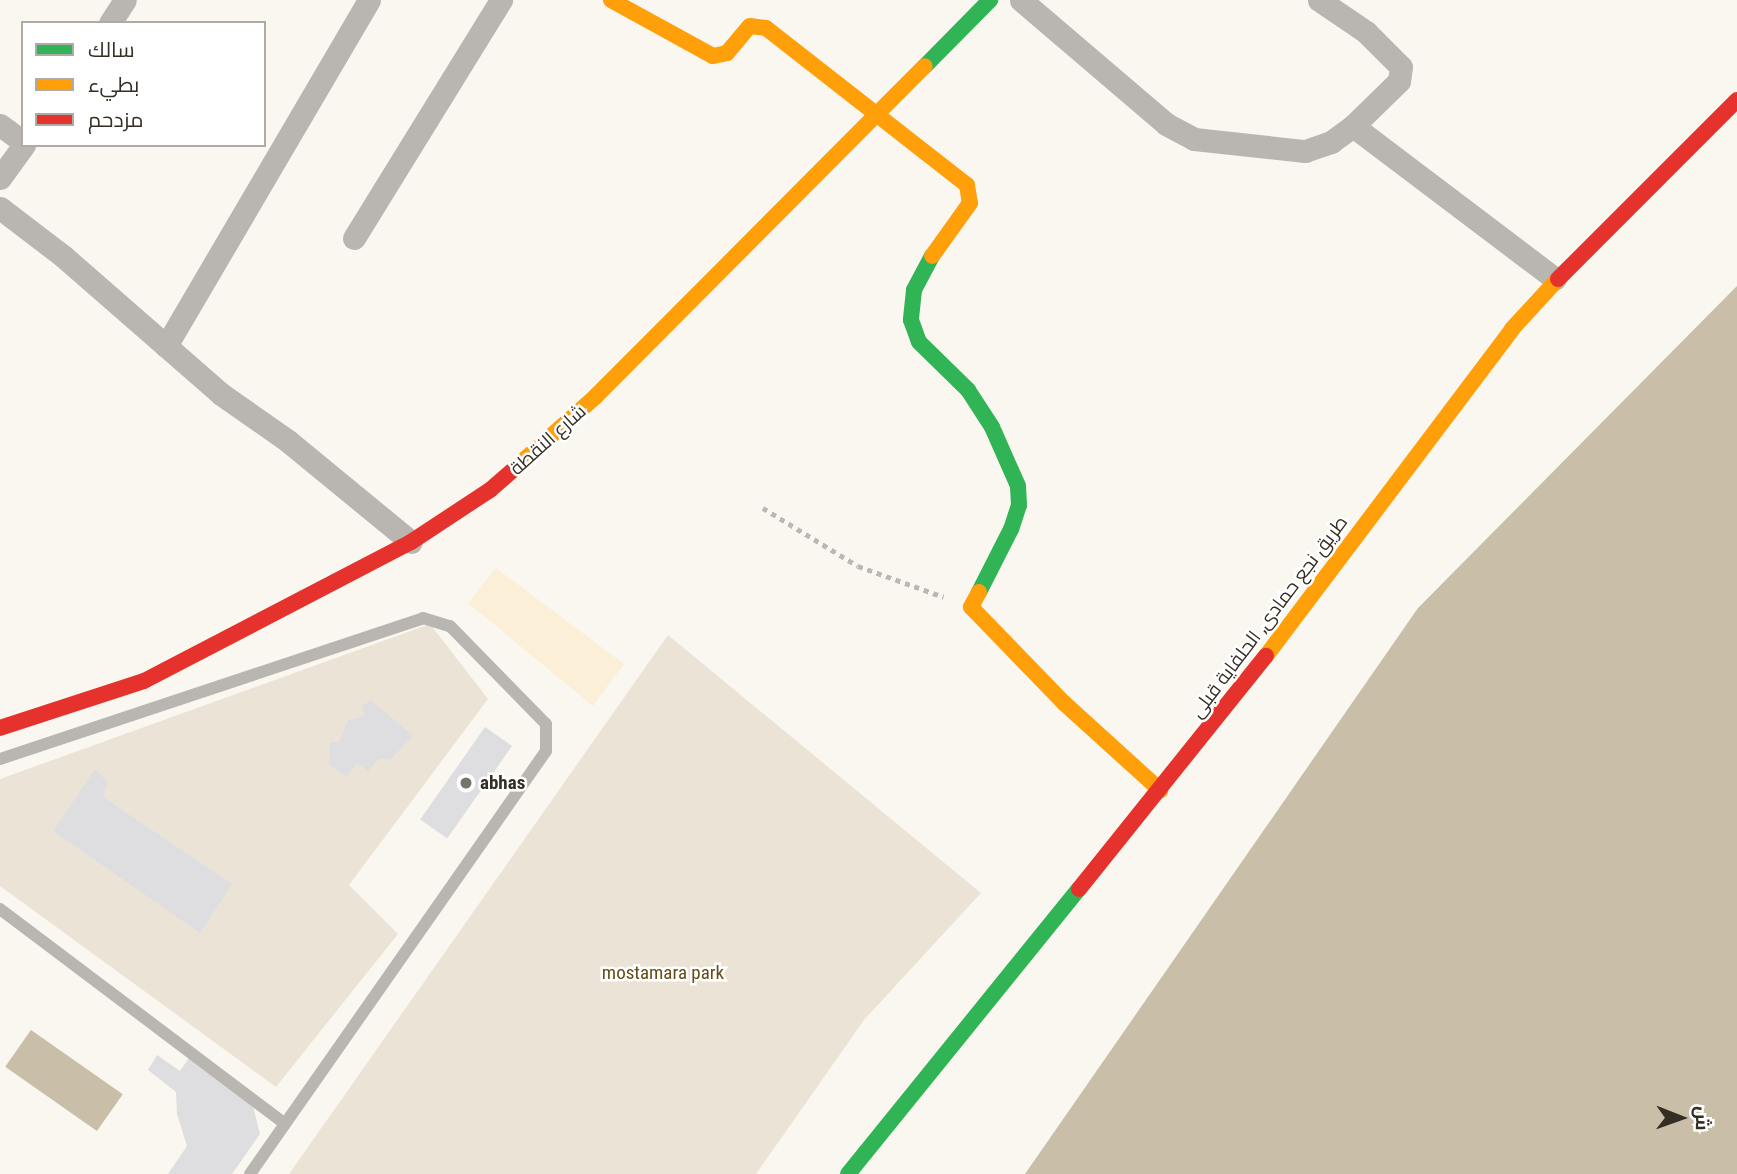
<!DOCTYPE html>
<html>
<head>
<meta charset="utf-8">
<style>
  body { margin:0 }
  #map { position:relative; width:1737px; height:1174px; overflow:hidden; background:#faf7f0; font-family:"Roboto Condensed",Cairo,sans-serif }
  div>[style] { position:absolute }
  .built>* { inset:0; background:#fbefd8 }
  .green>* { inset:0; background:#ebe4d6 }
  .water>* { inset:0; background:#c9bea7; transform-origin:0 0 }
  .building>* { inset:0; background:#dedee1; transform-origin:0 0 }
  .path>* { height:4.5px; margin-top:-2.25px; transform-origin:0; background:repeating-linear-gradient(90deg,#bbb8b4 0 5px,transparent 0 10px) }
  .lane>* { height:12px; margin:-6px; padding:0 6px; transform-origin:6px; border-radius:6px; background:#b9b6b1 }
  .street>* { height:23px; margin:-11.5px; padding:0 11.5px; transform-origin:11.5px; border-radius:11.5px; background:#b9b6b1 }
  .fast>* { height:16px; margin:-8px; padding:0 8px; transform-origin:8px; border-radius:8px; background:#30b455 }
  .slow>* { height:16px; margin:-8px; padding:0 8px; transform-origin:8px; border-radius:8px; background:#ff9f0a }
  .jam>* { height:16px; margin:-8px; padding:0 8px; transform-origin:8px; border-radius:8px; background:#e5322d }
  .dots>* { width:19px; height:19px; translate:-50% -50%; box-sizing:border-box; border:4px solid #fff; border-radius:50% }
  span { translate:-50% -50%; white-space:nowrap; text-align:center; line-height:1.15; -webkit-text-stroke:5px #fff; paint-order:stroke }
  .street-label { font-size:19px; color:#342e23 }
  .poi-label { font-size:19px; color:#342e23; font-weight:700 }
  .left { translate:0 -50%; text-align:left }
  .park-label { font-size:19px; color:#634c18 }
  .legend { position:absolute; left:21px; top:21px; width:245px; height:126px; box-sizing:border-box; background:#fff; border:2px solid #aeaba7; margin:0; padding:9px 12px; list-style:none; font-size:21px; color:#342e23 }
  .legend li { display:flex; align-items:center; gap:14px; height:35px }
  .legend b { width:35px; border:2px solid #aeaba7 }
  .north { position:absolute; left:1646px; top:1083px; width:70px; height:70px; -webkit-text-stroke:5px #fff; paint-order:stroke; rotate:91deg; font-size:19px; font-weight:700; line-height:28px; text-align:center; color:#342e23 }
  .north::after { content:''; display:block; margin:auto; width:24px; height:32px; background:#342e23; clip-path:polygon(50% 0,100% 100%,50% 72%,0 100%) }
</style>
</head>
<body>
<div id="map">
  <div class="built">
    <i style="clip-path:polygon(496px 568px,624px 664px,593px 706px,468px 603px)"></i>
  </div>
  <div class="green">
    <i style="clip-path:polygon(430px 624px,488px 699px,349px 885px,398px 934px,276px 1087px,0 886px,0 779px)"></i>
    <i style="clip-path:polygon(668px 635px,981px 893px,864px 1020px,756px 1174px,289px 1174px)"></i>
  </div>
  <div class="water">
    <i style="clip-path:polygon(1737px 286px,1737px 1174px,1025px 1174px,1418px 608px)"></i>
    <i style="left:31px;top:1030px;width:112px;height:45px;rotate:35deg"></i>
  </div>
  <div class="building">
    <i style="clip-path:polygon(371px 700px,413px 736px,390px 760px,380px 758px,368px 771px,357px 763px,347px 777px,329px 765px,330px 742px,339px 742px,348px 720px,364px 716px,362px 706px)"></i>
    <i style="left:485px;top:727px;width:33px;height:113px;rotate:35deg"></i>
    <i style="clip-path:polygon(95px 769px,108px 782px,103px 797px,232px 884px,200px 933px,53px 831px)"></i>
    <i style="clip-path:polygon(157px 1055px,180px 1071px,189px 1058px,253px 1106px,260px 1134px,232px 1174px,168px 1174px,187px 1146px,177px 1114px,176px 1092px,148px 1070px)"></i>
  </div>
  <div class="path">
    <i style="left:763px;top:508px;width:111px;rotate:31.4deg"></i>
    <i style="left:858px;top:566px;width:91px;rotate:19.8deg"></i>
  </div>
  <div class="lane">
    <i style="left:0;top:759px;width:446px;rotate:-18.4deg"></i>
    <i style="left:423px;top:618px;width:28px;rotate:17deg"></i>
    <i style="left:450px;top:626px;width:137px;rotate:45.6deg"></i>
    <i style="left:546px;top:724px;width:27px;rotate:90deg"></i>
    <i style="left:546px;top:751px;width:516px;rotate:124.98deg"></i>
    <i style="left:0;top:909px;width:356px;rotate:37deg"></i>
  </div>
  <div class="street">
    <i style="left:1021px;top:0;width:191px;rotate:40.5deg"></i>
    <i style="left:1166px;top:124px;width:32px;rotate:28deg"></i>
    <i style="left:1194px;top:139px;width:112px;rotate:6.2deg"></i>
    <i style="left:1305px;top:151px;width:28px;rotate:-19deg"></i>
    <i style="left:1331px;top:142px;width:27px;rotate:-36deg"></i>
    <i style="left:1319px;top:0;width:57px;rotate:34.2deg"></i>
    <i style="left:1366px;top:32px;width:49px;rotate:45deg"></i>
    <i style="left:1401px;top:67px;width:14px;rotate:98deg"></i>
    <i style="left:1399px;top:81px;width:64px;rotate:135.6deg"></i>
    <i style="left:1353px;top:126px;width:253px;rotate:37.1deg"></i>
    <i style="left:110px;top:23px;width:27px;rotate:-57deg"></i>
    <i style="left:0;top:125px;width:29px;rotate:36deg"></i>
    <i style="left:0;top:178px;width:41px;rotate:-54deg"></i>
    <i style="left:0;top:208px;width:79px;rotate:37.3deg"></i>
    <i style="left:63px;top:256px;width:210px;rotate:41.1deg"></i>
    <i style="left:221px;top:394px;width:82px;rotate:35deg"></i>
    <i style="left:288px;top:441px;width:159px;rotate:39.4deg"></i>
    <i style="left:354px;top:238px;width:280px;rotate:-58.3deg"></i>
    <i style="left:166px;top:346px;width:401px;rotate:-59.6deg"></i>
  </div>
  <div class="fast">
    <i style="left:925px;top:66px;width:93px;rotate:-45.4deg"></i>
    <i style="left:932px;top:256px;width:38px;rotate:118deg"></i>
    <i style="left:914px;top:290px;width:30px;rotate:96deg"></i>
    <i style="left:911px;top:320px;width:23px;rotate:70deg"></i>
    <i style="left:919px;top:342px;width:69px;rotate:44.4deg"></i>
    <i style="left:968px;top:390px;width:44px;rotate:57deg"></i>
    <i style="left:992px;top:427px;width:64px;rotate:66.2deg"></i>
    <i style="left:1018px;top:486px;width:19px;rotate:87deg"></i>
    <i style="left:1019px;top:505px;width:25px;rotate:108deg"></i>
    <i style="left:1011px;top:529px;width:71px;rotate:116.9deg"></i>
    <i style="left:848px;top:1174px;width:367px;rotate:-51deg"></i>
  </div>
  <div class="slow">
    <i style="left:611px;top:0;width:116px;rotate:28.8deg"></i>
    <i style="left:713px;top:56px;width:14px;rotate:-12deg"></i>
    <i style="left:727px;top:53px;width:35px;rotate:-50deg"></i>
    <i style="left:750px;top:26px;width:16px;rotate:7deg"></i>
    <i style="left:766px;top:28px;width:255px;rotate:38deg"></i>
    <i style="left:967px;top:185px;width:18px;rotate:81deg"></i>
    <i style="left:970px;top:203px;width:65px;rotate:125.6deg"></i>
    <i style="left:516px;top:467px;width:106px;rotate:-41.5deg"></i>
    <i style="left:595px;top:397px;width:467px;rotate:-45.1deg"></i>
    <i style="left:979px;top:592px;width:17px;rotate:118deg"></i>
    <i style="left:971px;top:607px;width:134px;rotate:45.9deg"></i>
    <i style="left:1064px;top:703px;width:130px;rotate:42.2deg"></i>
    <i style="left:1266px;top:656px;width:409px;rotate:-53deg"></i>
    <i style="left:1512px;top:329px;width:68px;rotate:-47.4deg"></i>
  </div>
  <div class="jam">
    <i style="left:1558px;top:279px;width:253px;rotate:-45deg"></i>
    <i style="left:0;top:728px;width:151px;rotate:-18.1deg"></i>
    <i style="left:144px;top:681px;width:301px;rotate:-27.5deg"></i>
    <i style="left:411px;top:542px;width:95px;rotate:-33.4deg"></i>
    <i style="left:490px;top:490px;width:35px;rotate:-41deg"></i>
    <i style="left:1079px;top:889px;width:299px;rotate:-51.3deg"></i>
  </div>
  <div class="dots">
    <i style="left:466px;top:783px;background:#79746b"></i>
  </div>
  <div class="street-label">
    <span style="left:548px;top:440px;rotate:-42deg">شارع النقطة</span>
    <span style="left:1269px;top:617px;rotate:-53deg">طريق نجع حمادى, الحلفاية قبلى</span>
  </div>
  <div class="poi-label">
    <span class="left" style="left:480px;top:783px">abhas</span>
  </div>
  <div class="park-label">
    <span style="left:663px;top:973px">mostamara park</span>
  </div>
  <ul class="legend">
  <li><b style="height:9px;background:#30b455"></b>سالك</li>
  <li><b style="height:9px;background:#ff9f0a"></b>بطيء</li>
  <li><b style="height:9px;background:#e5322d"></b>مزدحم</li>
  </ul>
  <div class="north">ش</div>
</div>
</body>
</html>
